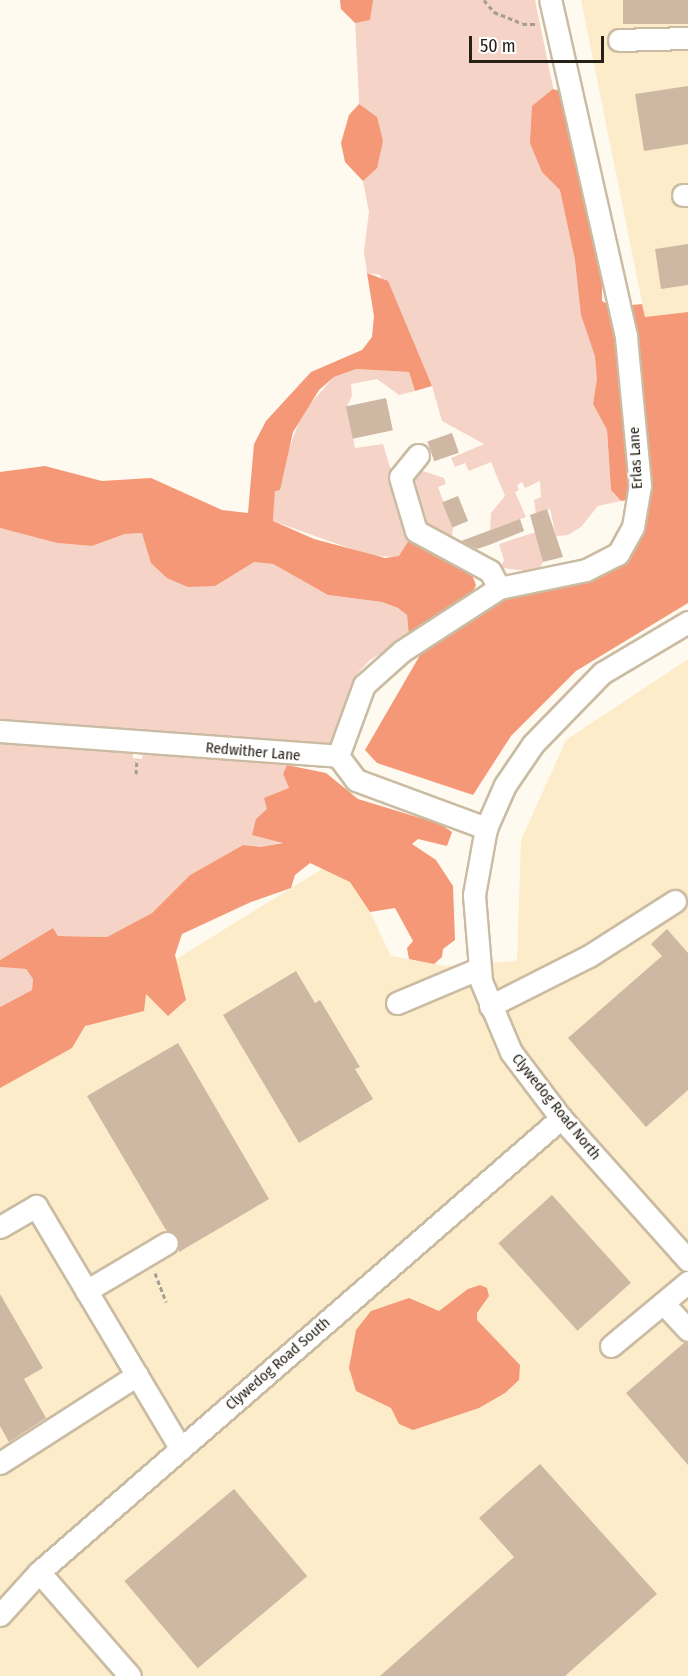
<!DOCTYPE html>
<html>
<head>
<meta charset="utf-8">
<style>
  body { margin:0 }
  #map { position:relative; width:688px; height:1676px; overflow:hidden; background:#fffaef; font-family:"Fira Sans Condensed",sans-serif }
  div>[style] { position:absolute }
  .built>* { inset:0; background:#fdecca }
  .green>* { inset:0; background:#f6d3c7 }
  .forest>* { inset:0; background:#f49877 }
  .building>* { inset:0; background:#ceb7a3; transform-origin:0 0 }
  .path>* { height:3px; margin-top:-1.5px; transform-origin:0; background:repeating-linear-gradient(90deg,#a39e93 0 4.5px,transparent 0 7.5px) }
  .roads { filter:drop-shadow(2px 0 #cabca3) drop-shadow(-2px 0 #cabca3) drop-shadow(0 2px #cabca3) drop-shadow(0 -2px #cabca3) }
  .minor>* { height:21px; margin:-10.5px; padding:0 10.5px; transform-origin:10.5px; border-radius:10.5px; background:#fff }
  span { translate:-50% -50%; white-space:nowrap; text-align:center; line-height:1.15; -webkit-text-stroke:4.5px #fff; paint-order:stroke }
  .street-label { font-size:15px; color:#262117 }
  .scale { position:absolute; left:469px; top:36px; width:135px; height:27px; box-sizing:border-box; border:3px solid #262117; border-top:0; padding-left:8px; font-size:18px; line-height:21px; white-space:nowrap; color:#262117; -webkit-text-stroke:4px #fff; paint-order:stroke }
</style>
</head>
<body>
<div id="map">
  <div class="built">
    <i style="clip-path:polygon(581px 0,688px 0,688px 312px,645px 317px)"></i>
    <i style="clip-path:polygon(688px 659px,688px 1676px,0 1676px,0 1063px,34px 1047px,343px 856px,391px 956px,446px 966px,517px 961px,521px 840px,566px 740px)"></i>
  </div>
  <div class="green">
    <i style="clip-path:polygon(354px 0,535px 0,605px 339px,593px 404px,607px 430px,611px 490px,621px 501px,598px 506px,581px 527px,568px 535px,556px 536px,550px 509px,536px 514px,534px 500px,541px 497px,540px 481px,525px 488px,522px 482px,517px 485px,519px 490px,515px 492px,526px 517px,490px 530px,491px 513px,505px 496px,491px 462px,469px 471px,465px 463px,455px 467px,451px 458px,484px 444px,442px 421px,432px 386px,380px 275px,367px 273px,364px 251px,369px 212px,363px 181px)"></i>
    <i style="clip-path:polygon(356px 369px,409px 372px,415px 391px,399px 395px,377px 379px,351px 384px,352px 396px,347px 406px,355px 448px,383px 444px,411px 537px,399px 557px,371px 556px,273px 521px,275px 490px,280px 490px,284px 463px,302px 413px,334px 377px)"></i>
    <i style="clip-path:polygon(423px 471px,444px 478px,446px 484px,438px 487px,453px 528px,451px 542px,426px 528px,411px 487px,412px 479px)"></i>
    <i style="clip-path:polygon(0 528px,57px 543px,92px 546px,125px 534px,142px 533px,146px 544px,244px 567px,254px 562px,273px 564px,328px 595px,382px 602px,398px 608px,407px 615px,409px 636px,370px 660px,356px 675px,338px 734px,328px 746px,0 725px)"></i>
    <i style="clip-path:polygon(536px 532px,543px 562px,538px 572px,501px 568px,504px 560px,499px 544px)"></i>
    <i style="clip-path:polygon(0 741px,133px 752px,133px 758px,142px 759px,143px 753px,287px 765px,283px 774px,289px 788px,267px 809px,252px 834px,284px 842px,260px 847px,243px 845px,190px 875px,152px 913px,107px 937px,58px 936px,53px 928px,0 960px)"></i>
    <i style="clip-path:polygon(0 967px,26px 969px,33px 979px,32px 990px,0 1007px)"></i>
  </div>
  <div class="forest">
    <i style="clip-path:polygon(340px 0,373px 0,370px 20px,355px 23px,341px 9px)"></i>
    <i style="clip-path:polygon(553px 89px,560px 91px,602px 253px,602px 301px,613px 307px,642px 304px,645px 317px,688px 312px,688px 603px,576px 671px,511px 736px,473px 795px,377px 763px,365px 750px,423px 650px,502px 596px,625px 558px,633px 499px,621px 501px,611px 490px,607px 430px,593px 404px,597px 379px,595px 356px,581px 315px,575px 260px,560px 190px,542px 172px,530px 143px,532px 106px)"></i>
    <i style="clip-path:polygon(359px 104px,377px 117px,383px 141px,377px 168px,363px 181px,345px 162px,341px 143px,349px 115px)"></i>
    <i style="clip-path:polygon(367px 273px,388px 281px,432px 386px,415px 391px,409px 372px,356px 369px,334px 377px,319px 390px,293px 432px,280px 490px,275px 491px,273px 521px,314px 539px,385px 558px,399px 556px,411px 537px,471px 572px,476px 585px,468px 602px,409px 636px,407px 615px,398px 608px,382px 602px,328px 595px,273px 564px,254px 562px,215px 586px,188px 587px,167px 578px,151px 563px,142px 533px,125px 534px,92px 546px,57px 543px,0 528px,0 472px,45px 466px,102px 481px,151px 478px,222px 510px,248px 513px,254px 444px,266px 421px,311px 372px,362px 350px,372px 337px,374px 316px)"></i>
    <i style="clip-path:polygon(287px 765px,326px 773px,358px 799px,440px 824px,452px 832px,447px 846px,418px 839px,412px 844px,436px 860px,453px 886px,455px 940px,443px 949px,442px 957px,434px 964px,409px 959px,407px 948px,413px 941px,395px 908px,370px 912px,350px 882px,310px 863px,295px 875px,291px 888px,251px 902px,182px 934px,175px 955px,186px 1000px,168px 1016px,146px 994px,144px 1011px,85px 1026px,72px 1048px,0 1088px,0 1007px,32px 990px,33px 979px,26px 969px,0 967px,0 960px,53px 928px,58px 936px,107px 937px,152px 913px,190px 875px,243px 845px,260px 847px,283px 843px,252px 835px,256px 819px,267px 809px,264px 798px,289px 788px,283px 774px)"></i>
    <i style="clip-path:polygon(480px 1285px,487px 1288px,489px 1296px,477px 1313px,477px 1320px,520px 1365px,519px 1380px,505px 1393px,479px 1408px,413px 1430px,399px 1424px,391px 1408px,356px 1391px,349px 1368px,356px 1330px,371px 1311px,409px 1298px,439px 1311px,468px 1289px)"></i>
  </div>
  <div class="building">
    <i style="left:623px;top:0;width:65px;height:24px"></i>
    <i style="clip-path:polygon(688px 86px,688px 144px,644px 151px,635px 94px)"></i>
    <i style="clip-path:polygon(688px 244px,688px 285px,661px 289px,655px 249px)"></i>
    <i style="left:386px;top:398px;width:33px;height:41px;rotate:78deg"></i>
    <i style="left:452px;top:433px;width:21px;height:26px;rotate:71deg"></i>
    <i style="left:458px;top:496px;width:27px;height:17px;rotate:68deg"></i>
    <i style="clip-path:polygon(547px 509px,563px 557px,543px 562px,530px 515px)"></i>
    <i style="clip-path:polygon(520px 519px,524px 531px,489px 545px,477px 549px,461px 541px)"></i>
    <i style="clip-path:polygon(667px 929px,688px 953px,688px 1090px,646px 1127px,568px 1038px,662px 956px,651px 944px)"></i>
    <i style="clip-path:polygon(296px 971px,315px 1003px,320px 1000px,360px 1067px,355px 1069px,373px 1099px,299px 1143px,223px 1015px)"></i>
    <i style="clip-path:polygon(178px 1043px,269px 1199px,179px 1252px,178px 1237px,166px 1230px,87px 1096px)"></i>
    <i style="left:552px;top:1195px;width:118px;height:72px;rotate:48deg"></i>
    <i style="clip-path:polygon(0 1294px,43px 1368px,24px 1379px,46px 1418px,9px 1442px,0 1426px)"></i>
    <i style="clip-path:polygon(685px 1342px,688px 1342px,688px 1465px,626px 1393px)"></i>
    <i style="clip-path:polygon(540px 1464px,657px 1594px,565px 1676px,380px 1676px,514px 1557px,479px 1518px)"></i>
    <i style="left:234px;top:1489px;width:114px;height:143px;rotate:50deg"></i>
  </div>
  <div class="path">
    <i style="left:484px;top:0;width:16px;rotate:50deg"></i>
    <i style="left:494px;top:12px;width:31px;rotate:22deg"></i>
    <i style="left:523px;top:24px;width:13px"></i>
    <i style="left:136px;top:774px;width:15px;rotate:-86deg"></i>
    <i style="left:155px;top:1273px;width:31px;rotate:69deg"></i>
  </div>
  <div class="roads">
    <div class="minor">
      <i style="left:619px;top:40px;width:69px;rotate:-1.7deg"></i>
      <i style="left:683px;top:195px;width:5px"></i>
      <i style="left:418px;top:455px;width:28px;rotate:129deg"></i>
      <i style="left:400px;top:477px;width:56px;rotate:73.5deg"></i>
      <i style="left:416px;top:531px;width:84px;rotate:28.4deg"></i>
      <i style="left:490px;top:571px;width:19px;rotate:62deg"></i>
      <i style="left:688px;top:622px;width:100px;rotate:149.3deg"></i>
      <i style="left:602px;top:673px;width:99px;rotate:134.2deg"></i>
      <i style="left:533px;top:744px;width:50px;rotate:124.3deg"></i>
      <i style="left:505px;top:785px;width:47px;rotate:113.8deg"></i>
      <i style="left:486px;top:828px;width:68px;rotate:100.2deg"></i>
      <i style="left:474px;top:895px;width:86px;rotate:85.3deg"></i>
      <i style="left:481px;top:981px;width:77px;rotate:67.1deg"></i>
      <i style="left:511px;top:1052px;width:83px;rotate:52.9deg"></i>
      <i style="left:561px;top:1118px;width:191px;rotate:48.2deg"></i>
      <i style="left:0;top:731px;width:339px;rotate:4.2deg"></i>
      <i style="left:338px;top:756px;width:30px;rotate:53deg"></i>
      <i style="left:356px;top:780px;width:139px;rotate:20.3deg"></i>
      <i style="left:338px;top:756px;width:76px;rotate:-69.9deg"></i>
      <i style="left:364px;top:685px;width:51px;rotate:-41.8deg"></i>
      <i style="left:402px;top:651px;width:116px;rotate:-33deg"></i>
      <i style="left:499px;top:588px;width:89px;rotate:-11.7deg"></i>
      <i style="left:586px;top:570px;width:36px;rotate:-27deg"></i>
      <i style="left:618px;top:554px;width:31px;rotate:-61deg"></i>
      <i style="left:633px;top:527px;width:43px;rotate:-80.5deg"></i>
      <i style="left:640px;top:485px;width:150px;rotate:-95.4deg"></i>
      <i style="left:626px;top:336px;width:344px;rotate:-102.7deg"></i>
      <i style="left:397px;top:1003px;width:88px;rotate:-22.8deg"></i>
      <i style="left:490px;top:1006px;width:111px;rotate:-26.8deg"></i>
      <i style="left:589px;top:956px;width:102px;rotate:-32.6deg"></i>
      <i style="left:0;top:1227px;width:42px;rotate:-30.3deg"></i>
      <i style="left:36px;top:1206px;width:283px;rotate:59.2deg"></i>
      <i style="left:86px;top:1291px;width:94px;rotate:-30.7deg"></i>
      <i style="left:663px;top:1303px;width:37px;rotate:47deg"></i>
      <i style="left:611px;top:1346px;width:100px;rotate:-39.7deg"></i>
      <i style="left:0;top:1463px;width:163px;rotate:-32.7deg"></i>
      <i style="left:39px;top:1572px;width:138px;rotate:48.8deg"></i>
      <i style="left:0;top:1615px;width:58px;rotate:-47.8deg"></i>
      <i style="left:39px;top:1572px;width:692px;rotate:-41.01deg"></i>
    </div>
  </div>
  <div class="street-label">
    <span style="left:636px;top:458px;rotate:-93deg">Erlas Lane</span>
    <span style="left:253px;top:752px;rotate:5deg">Redwither Lane</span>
    <span style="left:556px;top:1107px;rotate:51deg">Clywedog Road North</span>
    <span style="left:278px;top:1364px;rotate:-41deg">Clywedog Road South</span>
  </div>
  <div class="scale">50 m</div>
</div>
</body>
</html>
